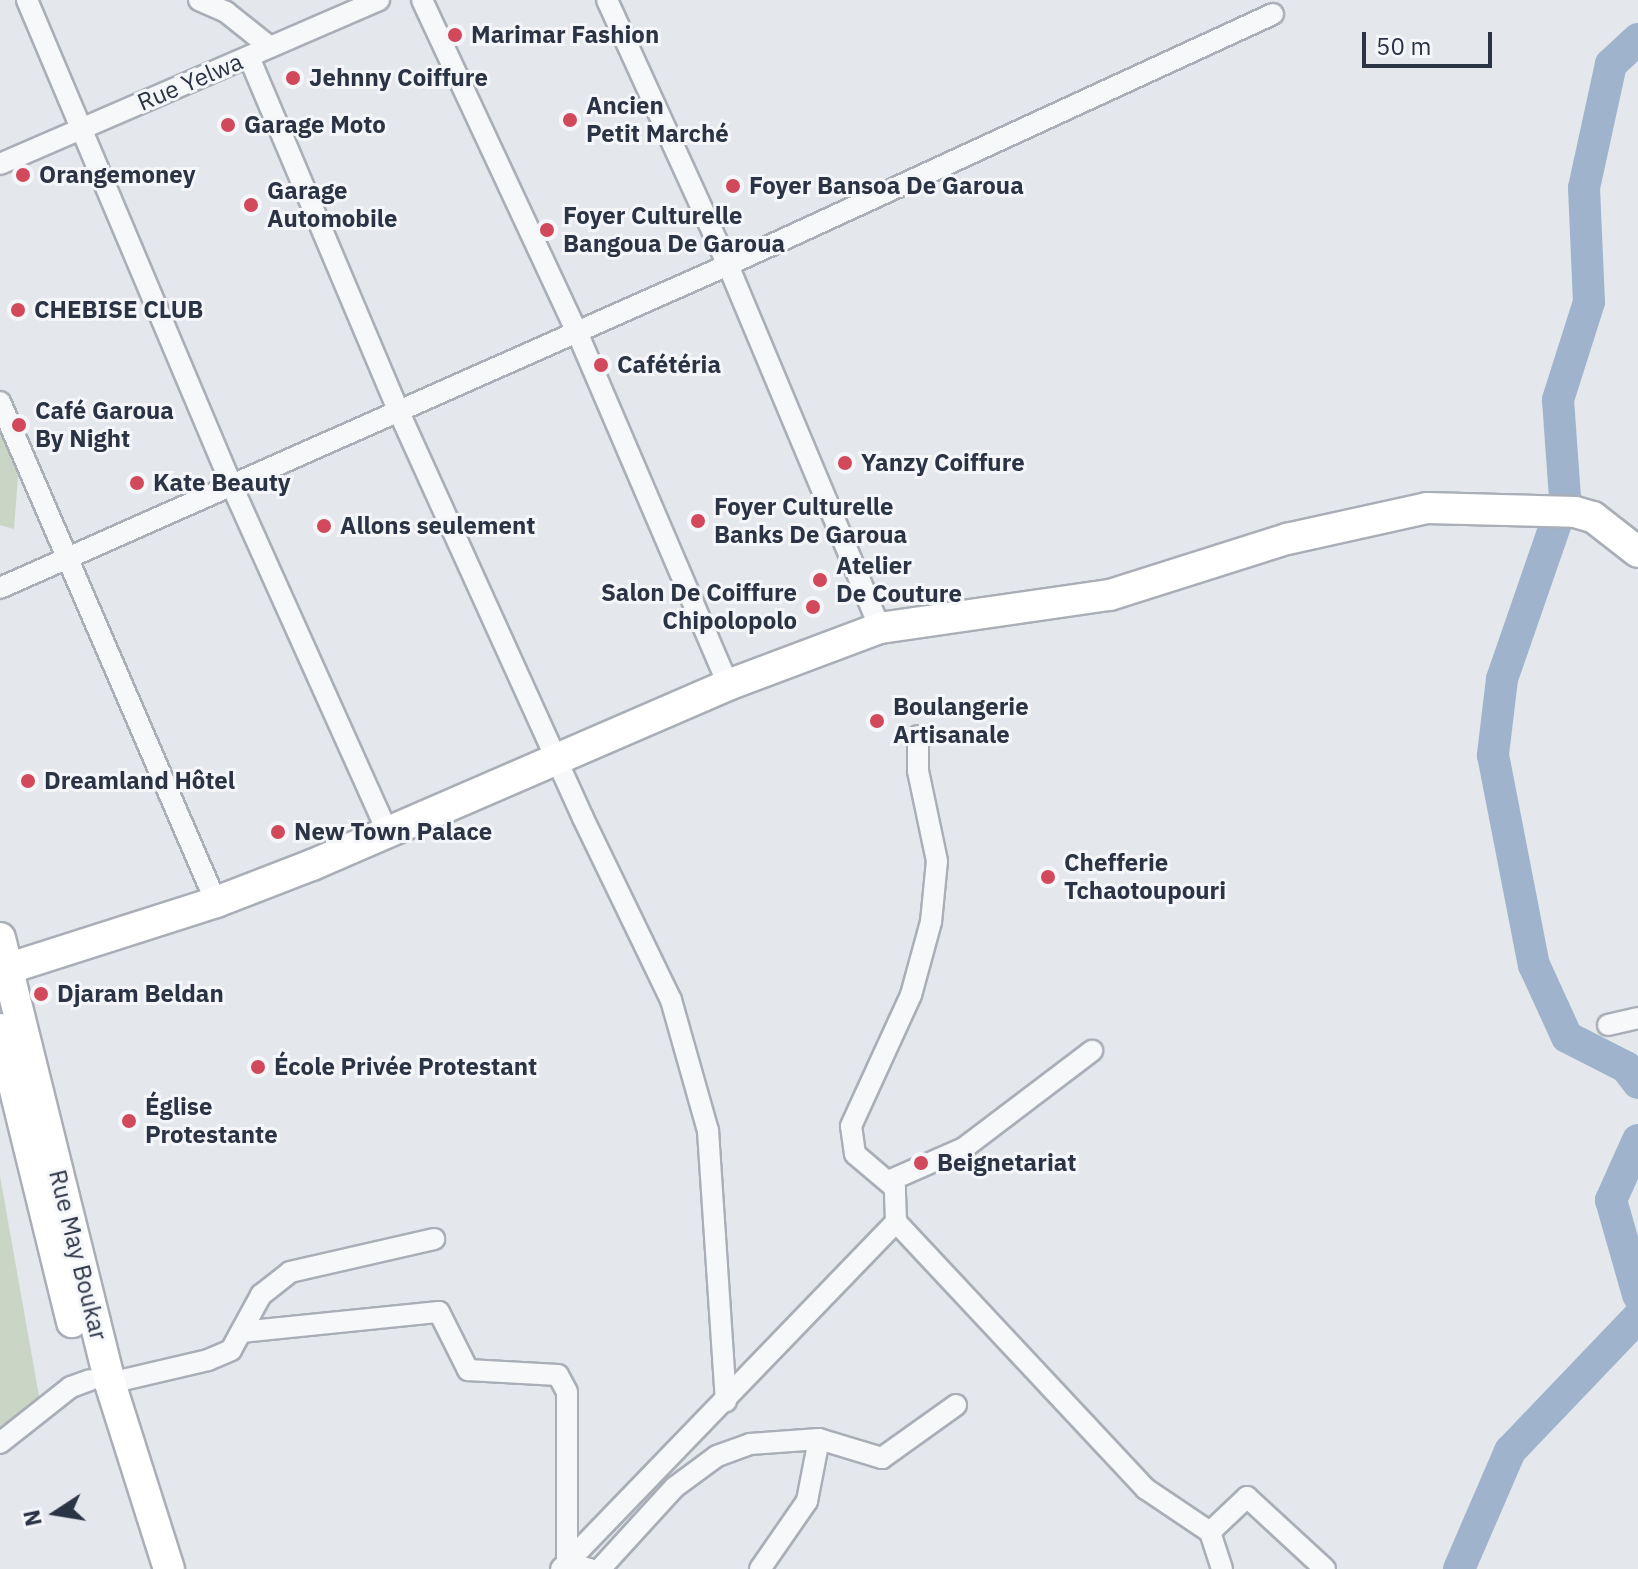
<!DOCTYPE html>
<html>
<head>
<meta charset="utf-8">
<style>
  body { margin:0 }
  #map { position:relative; width:1638px; height:1569px; overflow:hidden; background:#e4e7ec; font-family:"IBM Plex Sans",sans-serif }
  div>[style] { position:absolute }
  .green>* { inset:0; background:#c9d6c5 }
  .river>* { height:32px; margin:-16px; padding:0 16px; transform-origin:16px; border-radius:16px; background:#9fb4cc }
  .roads { filter:drop-shadow(2px 0 #a9aeb7) drop-shadow(-2px 0 #a9aeb7) drop-shadow(0 2px #a9aeb7) drop-shadow(0 -2px #a9aeb7) }
  .street>* { height:20px; margin:-10px; padding:0 10px; transform-origin:10px; border-radius:10px; background:#f7f8fa }
  .secondary>* { height:30px; margin:-15px; padding:0 15px; transform-origin:15px; border-radius:15px; background:#fff }
  .dots>* { width:22px; height:22px; translate:-50% -50%; box-sizing:border-box; border:4px solid #f4f6f9; border-radius:50% }
  span { translate:-50% -50%; white-space:nowrap; text-align:center; line-height:1.15; -webkit-text-stroke:6px #f4f6f9; paint-order:stroke }
  .poi-label { font-size:24px; color:#2b3445; font-weight:700 }
  .left { translate:0 -50%; text-align:left }
  .right { translate:-100% -50%; text-align:right }
  .street-label { font-size:24px; color:#2b3445 }
  .north { position:absolute; left:16px; top:1473px; width:80px; height:80px; -webkit-text-stroke:6px #f4f6f9; paint-order:stroke; rotate:258deg; font-size:22px; font-weight:700; line-height:32px; text-align:center; color:#2b3445 }
  .north::after { content:''; display:block; margin:auto; width:28px; height:36px; background:#2b3445; clip-path:polygon(50% 0,100% 100%,50% 72%,0 100%) }
  .scale { position:absolute; left:1362px; top:32px; width:130px; height:36px; box-sizing:border-box; border:4px solid #2b3445; border-top:0; padding-left:10px; font-size:24px; line-height:28px; white-space:nowrap; color:#2b3445; -webkit-text-stroke:6px #f4f6f9; paint-order:stroke }
</style>
</head>
<body>
<div id="map">
  <div class="green">
    <i style="clip-path:polygon(0 431px,19px 463px,14px 529px,0 525px)"></i>
    <i style="clip-path:polygon(0 1176px,39px 1396px,0 1430px)"></i>
  </div>
  <div class="river">
    <i style="left:1638px;top:39px;width:37px;rotate:137deg"></i>
    <i style="left:1611px;top:64px;width:127px;rotate:102.3deg"></i>
    <i style="left:1584px;top:188px;width:114px;rotate:87.5deg"></i>
    <i style="left:1589px;top:302px;width:103px;rotate:107.6deg"></i>
    <i style="left:1558px;top:400px;width:97px;rotate:85.9deg"></i>
    <i style="left:1565px;top:497px;width:193px;rotate:109.1deg"></i>
    <i style="left:1502px;top:679px;width:77px;rotate:96.8deg"></i>
    <i style="left:1493px;top:755px;width:214px;rotate:79deg"></i>
    <i style="left:1534px;top:965px;width:79px;rotate:65.4deg"></i>
    <i style="left:1567px;top:1037px;width:66px;rotate:27deg"></i>
    <i style="left:1626px;top:1067px;width:20px;rotate:53deg"></i>
    <i style="left:1638px;top:1140px;width:66px;rotate:114.2deg"></i>
    <i style="left:1611px;top:1200px;width:99px;rotate:74.1deg"></i>
    <i style="left:1459px;top:1569px;width:129px;rotate:-66.6deg"></i>
    <i style="left:1510px;top:1451px;width:185px;rotate:-46.3deg"></i>
  </div>
  <div class="roads">
    <div class="street">
      <i style="left:27px;top:0;width:527px;rotate:67.13deg"></i>
      <i style="left:232px;top:486px;width:380px;rotate:65.8deg"></i>
      <i style="left:199px;top:0;width:30px;rotate:24deg"></i>
      <i style="left:226px;top:12px;width:56px;rotate:38.5deg"></i>
      <i style="left:422px;top:0;width:366px;rotate:65deg"></i>
      <i style="left:577px;top:332px;width:384px;rotate:66.8deg"></i>
      <i style="left:607px;top:0;width:291px;rotate:65.5deg"></i>
      <i style="left:728px;top:265px;width:394px;rotate:67.3deg"></i>
      <i style="left:249px;top:57px;width:383px;rotate:67.1deg"></i>
      <i style="left:398px;top:410px;width:448px;rotate:65.6deg"></i>
      <i style="left:583px;top:818px;width:202px;rotate:64.2deg"></i>
      <i style="left:671px;top:1000px;width:136px;rotate:74.2deg"></i>
      <i style="left:708px;top:1131px;width:271px;rotate:86.2deg"></i>
      <i style="left:0;top:164px;width:413px;rotate:-23.4deg"></i>
      <i style="left:0;top:402px;width:545px;rotate:66.64deg"></i>
      <i style="left:0;top:588px;width:796px;rotate:-23.93deg"></i>
      <i style="left:728px;top:265px;width:600px;rotate:-24.73deg"></i>
      <i style="left:1608px;top:1025px;width:31px;rotate:-13deg"></i>
      <i style="left:891px;top:1180px;width:80px;rotate:-23.7deg"></i>
      <i style="left:964px;top:1148px;width:161px;rotate:-37.2deg"></i>
      <i style="left:896px;top:1222px;width:366px;rotate:46.9deg"></i>
      <i style="left:1146px;top:1489px;width:77px;rotate:33.9deg"></i>
      <i style="left:1210px;top:1532px;width:51px;rotate:-43.4deg"></i>
      <i style="left:1247px;top:1497px;width:106px;rotate:42.7deg"></i>
      <i style="left:241px;top:1332px;width:199px;rotate:-5.8deg"></i>
      <i style="left:439px;top:1312px;width:65px;rotate:63.4deg"></i>
      <i style="left:468px;top:1370px;width:90px;rotate:3.2deg"></i>
      <i style="left:558px;top:1375px;width:19px;rotate:62deg"></i>
      <i style="left:567px;top:1392px;width:171px;rotate:90deg"></i>
      <i style="left:567px;top:1563px;width:24px;rotate:15deg"></i>
      <i style="left:110px;top:1383px;width:101px;rotate:-13.2deg"></i>
      <i style="left:208px;top:1360px;width:25px;rotate:-23deg"></i>
      <i style="left:231px;top:1350px;width:63px;rotate:-61.4deg"></i>
      <i style="left:261px;top:1295px;width:37px;rotate:-38deg"></i>
      <i style="left:290px;top:1272px;width:148px;rotate:-12.9deg"></i>
      <i style="left:0;top:1443px;width:90px;rotate:-38.3deg"></i>
      <i style="left:71px;top:1387px;width:20px;rotate:-20deg"></i>
      <i style="left:1210px;top:1532px;width:39px;rotate:72deg"></i>
      <i style="left:561px;top:1569px;width:482px;rotate:-46deg"></i>
      <i style="left:896px;top:1222px;width:34px;rotate:-92deg"></i>
      <i style="left:895px;top:1188px;width:52px;rotate:-139.6deg"></i>
      <i style="left:855px;top:1154px;width:28px;rotate:-98deg"></i>
      <i style="left:851px;top:1126px;width:144px;rotate:-65.4deg"></i>
      <i style="left:911px;top:995px;width:76px;rotate:-74.7deg"></i>
      <i style="left:931px;top:922px;width:61px;rotate:-84.4deg"></i>
      <i style="left:937px;top:861px;width:92px;rotate:-101.9deg"></i>
      <i style="left:918px;top:771px;width:35px;rotate:-90deg"></i>
      <i style="left:600px;top:1569px;width:111px;rotate:-47.6deg"></i>
      <i style="left:675px;top:1487px;width:52px;rotate:-36.4deg"></i>
      <i style="left:717px;top:1456px;width:35px;rotate:-20deg"></i>
      <i style="left:750px;top:1444px;width:69px;rotate:-4.1deg"></i>
      <i style="left:819px;top:1439px;width:66px;rotate:16.8deg"></i>
      <i style="left:882px;top:1458px;width:91px;rotate:-35.6deg"></i>
      <i style="left:760px;top:1569px;width:83px;rotate:-55.3deg"></i>
      <i style="left:807px;top:1501px;width:63px;rotate:-79deg"></i>
    </div>
    <div class="secondary">
      <i style="left:0;top:938px;width:458px;rotate:76.1deg"></i>
      <i style="left:110px;top:1383px;width:195px;rotate:72.4deg"></i>
      <i style="left:0;top:971px;width:227px;rotate:-17.7deg"></i>
      <i style="left:216px;top:902px;width:103px;rotate:-21.1deg"></i>
      <i style="left:312px;top:865px;width:453px;rotate:-23.4deg"></i>
      <i style="left:728px;top:685px;width:162px;rotate:-20.6deg"></i>
      <i style="left:880px;top:628px;width:232px;rotate:-8.2deg"></i>
      <i style="left:1110px;top:595px;width:186px;rotate:-17.6deg"></i>
      <i style="left:1287px;top:539px;width:143px;rotate:-12.5deg"></i>
      <i style="left:1427px;top:508px;width:148px;rotate:1.5deg"></i>
      <i style="left:1575px;top:512px;width:19px;rotate:16deg"></i>
      <i style="left:1593px;top:517px;width:57px;rotate:37.9deg"></i>
      <i style="left:0;top:1029px;width:302px;rotate:76.2deg"></i>
    </div>
  </div>
  <div class="dots">
    <i style="left:455px;top:35px;background:#d1495b"></i>
    <i style="left:293px;top:78px;background:#d1495b"></i>
    <i style="left:570px;top:120px;background:#d1495b"></i>
    <i style="left:228px;top:125px;background:#d1495b"></i>
    <i style="left:23px;top:175px;background:#d1495b"></i>
    <i style="left:733px;top:186px;background:#d1495b"></i>
    <i style="left:251px;top:205px;background:#d1495b"></i>
    <i style="left:547px;top:230px;background:#d1495b"></i>
    <i style="left:18px;top:310px;background:#d1495b"></i>
    <i style="left:601px;top:365px;background:#d1495b"></i>
    <i style="left:19px;top:425px;background:#d1495b"></i>
    <i style="left:845px;top:463px;background:#d1495b"></i>
    <i style="left:137px;top:483px;background:#d1495b"></i>
    <i style="left:698px;top:521px;background:#d1495b"></i>
    <i style="left:324px;top:526px;background:#d1495b"></i>
    <i style="left:820px;top:580px;background:#d1495b"></i>
    <i style="left:813px;top:607px;background:#d1495b"></i>
    <i style="left:877px;top:721px;background:#d1495b"></i>
    <i style="left:28px;top:781px;background:#d1495b"></i>
    <i style="left:278px;top:832px;background:#d1495b"></i>
    <i style="left:1048px;top:877px;background:#d1495b"></i>
    <i style="left:41px;top:994px;background:#d1495b"></i>
    <i style="left:258px;top:1067px;background:#d1495b"></i>
    <i style="left:129px;top:1121px;background:#d1495b"></i>
    <i style="left:921px;top:1163px;background:#d1495b"></i>
  </div>
  <div class="poi-label">
    <span class="left" style="left:471px;top:35px">Marimar Fashion</span>
    <span class="left" style="left:309px;top:78px">Jehnny Coiffure</span>
    <span class="left" style="left:586px;top:120px">Ancien<br>Petit Marché</span>
    <span class="left" style="left:244px;top:125px">Garage Moto</span>
    <span class="left" style="left:39px;top:175px">Orangemoney</span>
    <span class="left" style="left:749px;top:186px">Foyer Bansoa De Garoua</span>
    <span class="left" style="left:267px;top:205px">Garage<br>Automobile</span>
    <span class="left" style="left:563px;top:230px">Foyer Culturelle<br>Bangoua De Garoua</span>
    <span class="left" style="left:34px;top:310px">CHEBISE CLUB</span>
    <span class="left" style="left:617px;top:365px">Cafétéria</span>
    <span class="left" style="left:35px;top:425px">Café Garoua<br>By Night</span>
    <span class="left" style="left:861px;top:463px">Yanzy Coiffure</span>
    <span class="left" style="left:153px;top:483px">Kate Beauty</span>
    <span class="left" style="left:714px;top:521px">Foyer Culturelle<br>Banks De Garoua</span>
    <span class="left" style="left:340px;top:526px">Allons seulement</span>
    <span class="left" style="left:836px;top:580px">Atelier<br>De Couture</span>
    <span class="right" style="left:797px;top:607px">Salon De Coiffure<br>Chipolopolo</span>
    <span class="left" style="left:893px;top:721px">Boulangerie<br>Artisanale</span>
    <span class="left" style="left:44px;top:781px">Dreamland Hôtel</span>
    <span class="left" style="left:294px;top:832px">New Town Palace</span>
    <span class="left" style="left:1064px;top:877px">Chefferie<br>Tchaotoupouri</span>
    <span class="left" style="left:57px;top:994px">Djaram Beldan</span>
    <span class="left" style="left:274px;top:1067px">École Privée Protestant</span>
    <span class="left" style="left:145px;top:1121px">Église<br>Protestante</span>
    <span class="left" style="left:937px;top:1163px">Beignetariat</span>
  </div>
  <div class="street-label">
    <span style="left:190px;top:82px;rotate:-23deg">Rue Yelwa</span>
    <span style="left:78px;top:1255px;rotate:76deg">Rue May Boukar</span>
  </div>
  <div class="north">N</div>
  <div class="scale">50 m</div>
</div>
</body>
</html>
